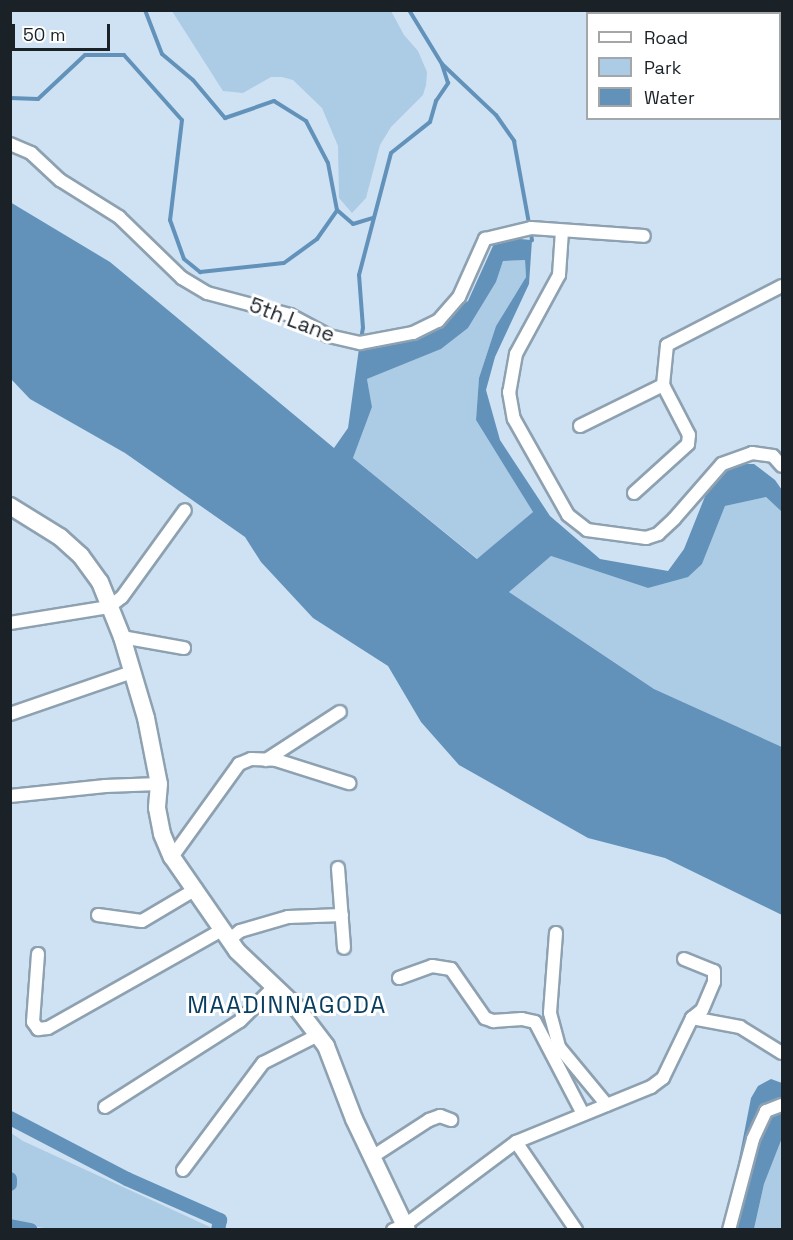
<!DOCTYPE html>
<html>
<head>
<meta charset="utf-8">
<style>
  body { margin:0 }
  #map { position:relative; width:793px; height:1240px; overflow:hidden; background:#cee2f3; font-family:"Space Grotesk",sans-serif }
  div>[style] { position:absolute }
  .green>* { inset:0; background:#accbe5 }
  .water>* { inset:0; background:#6292ba }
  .stream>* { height:4px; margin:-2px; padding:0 2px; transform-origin:2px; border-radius:2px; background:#6292ba }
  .canal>* { height:14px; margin:-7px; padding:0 7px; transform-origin:7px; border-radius:7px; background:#6292ba }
  .roads { filter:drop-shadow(2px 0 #8ea1b1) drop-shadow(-2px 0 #8ea1b1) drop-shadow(0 2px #8ea1b1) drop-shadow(0 -2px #8ea1b1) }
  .street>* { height:12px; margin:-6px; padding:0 6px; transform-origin:6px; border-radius:6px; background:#fff }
  .secondary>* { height:16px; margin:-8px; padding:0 8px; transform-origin:8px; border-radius:8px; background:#fff }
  span { translate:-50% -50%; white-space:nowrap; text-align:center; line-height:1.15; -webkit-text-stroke:6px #fff; paint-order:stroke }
  .street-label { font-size:21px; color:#1a2228 }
  .quarter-label { font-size:24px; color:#0a3e61; letter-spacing:1.5px }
  .frame { position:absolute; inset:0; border:12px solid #1a2228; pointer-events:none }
  .legend { position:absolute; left:586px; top:12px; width:195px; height:108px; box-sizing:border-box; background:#fff; border:2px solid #a3a7a9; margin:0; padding:8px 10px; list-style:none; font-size:18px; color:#1a2228 }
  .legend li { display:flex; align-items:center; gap:12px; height:30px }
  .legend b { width:30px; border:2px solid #a3a7a9 }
  .scale { position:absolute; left:12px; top:24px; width:98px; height:27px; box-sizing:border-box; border:3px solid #1a2228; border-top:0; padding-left:8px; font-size:18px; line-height:21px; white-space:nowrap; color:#1a2228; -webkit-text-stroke:4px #fff; paint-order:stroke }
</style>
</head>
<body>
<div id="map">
  <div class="green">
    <i style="clip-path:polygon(172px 11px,391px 11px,404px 35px,418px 51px,427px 72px,426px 85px,423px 95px,391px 127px,380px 145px,366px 198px,352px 213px,339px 198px,338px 146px,322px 108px,293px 80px,282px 77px,271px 77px,243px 93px,223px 91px)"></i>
    <i style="clip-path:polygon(525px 260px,526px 277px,496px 326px,479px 378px,476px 420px,533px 512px,478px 559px,353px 458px,372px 407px,367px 379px,441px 349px,468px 328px,496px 282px,503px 261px)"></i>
    <i style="clip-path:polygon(766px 497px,782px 512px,782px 747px,654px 689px,509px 592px,551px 556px,648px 588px,702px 564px,725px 506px)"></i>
    <i style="clip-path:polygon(11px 1133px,23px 1141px,210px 1227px,209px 1230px,54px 1230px,11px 1222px)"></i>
    <i style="clip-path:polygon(782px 1138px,782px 1229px,754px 1230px,764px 1184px)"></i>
  </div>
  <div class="water">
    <i style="clip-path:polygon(evenodd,10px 202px,110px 262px,334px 448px,348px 428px,360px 341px,434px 324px,468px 301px,497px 237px,532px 240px,529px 284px,495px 357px,486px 390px,500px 440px,550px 516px,600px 559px,668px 571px,684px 549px,712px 479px,737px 464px,754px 464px,775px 480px,782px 490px,782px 512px,766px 497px,725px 506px,702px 564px,688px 577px,648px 588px,551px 556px,509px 592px,654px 689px,782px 747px,782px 915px,665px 858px,588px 838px,459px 765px,421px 722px,388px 666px,313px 618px,261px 562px,245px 537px,125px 453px,30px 399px,11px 379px,10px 202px,525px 260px,526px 277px,496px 326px,479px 378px,476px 420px,533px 512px,477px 559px,353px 458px,372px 407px,367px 379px,441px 349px,468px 328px,496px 282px,503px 261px,525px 260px)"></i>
    <i style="clip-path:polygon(771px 1079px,782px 1083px,782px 1138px,764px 1184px,754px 1229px,725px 1230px,751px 1098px,758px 1086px)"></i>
  </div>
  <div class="stream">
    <i style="left:145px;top:10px;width:47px;rotate:68.9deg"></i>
    <i style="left:162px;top:54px;width:40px;rotate:40deg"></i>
    <i style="left:193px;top:80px;width:50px;rotate:49.9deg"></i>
    <i style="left:225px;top:118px;width:52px;rotate:-19.1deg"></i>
    <i style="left:274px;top:101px;width:38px;rotate:32deg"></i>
    <i style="left:306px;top:121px;width:47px;rotate:62.4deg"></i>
    <i style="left:328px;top:163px;width:48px;rotate:79.2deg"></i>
    <i style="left:337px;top:210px;width:21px;rotate:41deg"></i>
    <i style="left:353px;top:224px;width:21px;rotate:-17deg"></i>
    <i style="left:409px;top:10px;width:63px;rotate:58.6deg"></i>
    <i style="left:442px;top:64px;width:74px;rotate:43.4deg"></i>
    <i style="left:496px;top:115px;width:32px;rotate:55deg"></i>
    <i style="left:514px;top:141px;width:101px;rotate:79.7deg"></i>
    <i style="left:10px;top:98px;width:28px;rotate:2deg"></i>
    <i style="left:38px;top:99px;width:64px;rotate:-43.1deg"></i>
    <i style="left:85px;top:55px;width:39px"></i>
    <i style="left:124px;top:55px;width:87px;rotate:48.3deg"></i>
    <i style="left:182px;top:120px;width:101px;rotate:96.8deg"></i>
    <i style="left:170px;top:220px;width:41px;rotate:70.3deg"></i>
    <i style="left:184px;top:259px;width:21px;rotate:39deg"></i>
    <i style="left:200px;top:272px;width:84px;rotate:-6.1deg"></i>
    <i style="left:284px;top:263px;width:41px;rotate:-36deg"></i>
    <i style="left:317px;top:239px;width:35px;rotate:-55deg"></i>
    <i style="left:361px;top:340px;width:12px;rotate:-81deg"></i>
    <i style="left:363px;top:328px;width:53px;rotate:-94.3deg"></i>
    <i style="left:359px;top:275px;width:126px;rotate:-75.3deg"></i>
    <i style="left:391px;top:153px;width:50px;rotate:-38.5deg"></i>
    <i style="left:430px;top:122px;width:22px;rotate:-74deg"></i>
    <i style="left:436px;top:101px;width:22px;rotate:-56deg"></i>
    <i style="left:448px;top:83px;width:20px;rotate:-108deg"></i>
  </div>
  <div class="canal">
    <i style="left:10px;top:1118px;width:132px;rotate:27.5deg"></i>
    <i style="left:127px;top:1179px;width:102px;rotate:23.8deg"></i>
    <i style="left:220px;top:1220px;width:10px;rotate:101deg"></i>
    <i style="left:10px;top:1179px;width:5px;rotate:90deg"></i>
    <i style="left:10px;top:1226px;width:21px;rotate:11deg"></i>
  </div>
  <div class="roads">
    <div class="street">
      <i style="left:10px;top:144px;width:23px;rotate:23deg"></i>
      <i style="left:31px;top:153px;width:40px;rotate:43deg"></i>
      <i style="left:60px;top:180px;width:70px;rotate:32.1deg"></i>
      <i style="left:119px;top:217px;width:88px;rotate:44.1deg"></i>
      <i style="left:182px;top:278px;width:29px;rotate:31deg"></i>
      <i style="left:207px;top:293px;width:86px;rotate:14.8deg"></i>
      <i style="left:290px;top:315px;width:44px;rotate:28.3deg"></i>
      <i style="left:329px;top:336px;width:32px;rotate:13deg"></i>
      <i style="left:360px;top:343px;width:54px;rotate:-10.7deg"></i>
      <i style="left:413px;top:333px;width:28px;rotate:-26deg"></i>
      <i style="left:438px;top:321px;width:32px;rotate:-49deg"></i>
      <i style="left:459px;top:297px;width:64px;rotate:-65.9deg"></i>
      <i style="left:485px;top:239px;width:47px;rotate:-13.4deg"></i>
      <i style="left:531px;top:228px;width:113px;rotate:4deg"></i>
      <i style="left:562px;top:231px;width:44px;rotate:93.9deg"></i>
      <i style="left:559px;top:275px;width:90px;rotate:118.6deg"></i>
      <i style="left:516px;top:354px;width:39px;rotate:100deg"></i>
      <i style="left:509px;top:392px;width:27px;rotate:80deg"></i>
      <i style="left:514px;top:419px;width:110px;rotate:60.6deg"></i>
      <i style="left:568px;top:515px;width:24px;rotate:38deg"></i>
      <i style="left:587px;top:530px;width:60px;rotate:7.7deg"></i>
      <i style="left:646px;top:538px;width:13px;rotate:-18deg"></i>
      <i style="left:658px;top:534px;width:22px;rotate:-43deg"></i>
      <i style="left:674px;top:519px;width:73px;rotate:-48.9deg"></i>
      <i style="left:722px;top:464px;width:32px;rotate:-20deg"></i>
      <i style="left:752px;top:453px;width:21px;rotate:8deg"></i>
      <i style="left:773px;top:456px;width:13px;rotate:48deg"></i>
      <i style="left:580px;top:426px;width:93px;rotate:-26.3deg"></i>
      <i style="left:634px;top:493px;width:73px;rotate:-42.2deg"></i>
      <i style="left:688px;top:444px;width:9px;rotate:-84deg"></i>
      <i style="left:689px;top:435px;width:56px;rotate:-117.5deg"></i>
      <i style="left:663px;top:385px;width:40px;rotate:-84.3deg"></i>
      <i style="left:667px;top:345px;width:129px;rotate:-27.2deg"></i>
      <i style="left:10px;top:623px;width:100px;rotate:-9.2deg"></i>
      <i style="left:109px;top:607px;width:16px;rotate:-38deg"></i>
      <i style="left:122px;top:597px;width:107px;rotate:-54.1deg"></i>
      <i style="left:122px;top:637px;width:63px;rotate:10.1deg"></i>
      <i style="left:10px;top:714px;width:129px;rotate:-19deg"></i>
      <i style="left:266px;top:760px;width:88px;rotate:-33deg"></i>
      <i style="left:10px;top:796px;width:96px;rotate:-6deg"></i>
      <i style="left:105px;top:786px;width:54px;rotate:-2.1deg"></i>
      <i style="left:172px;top:857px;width:115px;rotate:-54.2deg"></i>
      <i style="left:239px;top:764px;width:13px;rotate:-23deg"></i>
      <i style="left:251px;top:759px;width:25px;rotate:2deg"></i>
      <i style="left:276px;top:760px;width:77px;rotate:17.5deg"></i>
      <i style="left:338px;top:868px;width:80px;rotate:85.7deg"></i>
      <i style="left:98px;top:915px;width:44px;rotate:7.8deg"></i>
      <i style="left:142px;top:921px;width:63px;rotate:-30.7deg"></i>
      <i style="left:556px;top:933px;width:80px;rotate:94.3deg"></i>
      <i style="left:550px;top:1013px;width:35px;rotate:75deg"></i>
      <i style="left:559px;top:1047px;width:75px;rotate:50.4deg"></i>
      <i style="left:229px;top:940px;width:14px;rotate:-39deg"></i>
      <i style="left:240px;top:931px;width:50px;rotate:-16.3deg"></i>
      <i style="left:288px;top:917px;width:54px;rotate:-2.1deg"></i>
      <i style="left:38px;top:954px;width:68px;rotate:94.2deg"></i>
      <i style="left:33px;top:1022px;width:9px;rotate:54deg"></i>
      <i style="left:38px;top:1029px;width:10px;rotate:-6deg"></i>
      <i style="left:48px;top:1028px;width:200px;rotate:-29.4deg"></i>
      <i style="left:684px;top:959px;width:32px;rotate:22deg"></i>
      <i style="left:714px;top:971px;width:11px;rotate:90deg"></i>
      <i style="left:714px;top:982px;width:30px;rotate:113deg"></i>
      <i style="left:702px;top:1010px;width:13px;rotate:141deg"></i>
      <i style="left:399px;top:978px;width:35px;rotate:-20deg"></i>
      <i style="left:432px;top:966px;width:19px;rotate:9deg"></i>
      <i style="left:451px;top:969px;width:60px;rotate:55.2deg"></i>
      <i style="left:485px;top:1018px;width:9px;rotate:21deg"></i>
      <i style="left:493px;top:1021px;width:29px;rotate:-4deg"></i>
      <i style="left:522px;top:1019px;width:13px;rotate:13deg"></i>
      <i style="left:535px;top:1022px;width:104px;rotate:62.4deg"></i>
      <i style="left:105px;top:1107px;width:160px;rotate:-32.5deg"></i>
      <i style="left:240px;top:1021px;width:48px;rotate:-45deg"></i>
      <i style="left:516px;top:1142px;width:107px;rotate:55.7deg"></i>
      <i style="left:372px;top:1157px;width:68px;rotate:-33deg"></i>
      <i style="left:429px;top:1120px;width:12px;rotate:-20deg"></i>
      <i style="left:440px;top:1116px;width:12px;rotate:20deg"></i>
      <i style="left:183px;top:1170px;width:134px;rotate:-53.2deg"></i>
      <i style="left:263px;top:1063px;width:62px;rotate:-27deg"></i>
      <i style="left:393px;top:1230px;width:13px;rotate:-23deg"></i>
      <i style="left:405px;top:1225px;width:139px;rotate:-36.8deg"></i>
      <i style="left:516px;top:1142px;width:146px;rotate:-22.2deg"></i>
      <i style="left:651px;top:1087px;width:15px;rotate:-37deg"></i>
      <i style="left:663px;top:1078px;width:67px;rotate:-64.2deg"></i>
      <i style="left:692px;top:1018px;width:49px;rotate:10.6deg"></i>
      <i style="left:740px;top:1027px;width:49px;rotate:31.8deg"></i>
      <i style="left:729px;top:1230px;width:94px;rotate:-75.2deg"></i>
      <i style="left:753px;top:1139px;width:31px;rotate:-65deg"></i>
      <i style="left:766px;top:1111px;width:17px;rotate:-21deg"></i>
    </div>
    <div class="secondary">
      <i style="left:10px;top:506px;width:59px;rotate:31.8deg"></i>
      <i style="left:60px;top:537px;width:28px;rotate:42deg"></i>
      <i style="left:81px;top:556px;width:32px;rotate:54deg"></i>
      <i style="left:100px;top:582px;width:59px;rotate:68.2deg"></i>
      <i style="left:122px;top:637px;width:84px;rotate:73.5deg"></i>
      <i style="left:146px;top:718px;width:67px;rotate:78.9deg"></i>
      <i style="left:159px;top:784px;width:24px;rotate:95deg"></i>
      <i style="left:157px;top:808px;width:26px;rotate:79deg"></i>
      <i style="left:162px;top:834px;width:25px;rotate:67deg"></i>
      <i style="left:172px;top:857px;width:114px;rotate:55.3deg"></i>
      <i style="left:237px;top:951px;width:83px;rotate:43.5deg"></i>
      <i style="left:297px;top:1008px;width:48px;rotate:52.7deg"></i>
      <i style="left:326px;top:1046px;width:78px;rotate:69deg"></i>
      <i style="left:354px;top:1119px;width:123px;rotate:64.5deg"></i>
    </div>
  </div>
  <div class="street-label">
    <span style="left:292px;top:320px;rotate:21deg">5th Lane</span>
  </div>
  <div class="quarter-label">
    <span style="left:287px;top:1005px">MAADINNAGODA</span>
  </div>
  <div class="frame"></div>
  <ul class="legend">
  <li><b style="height:8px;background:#fff"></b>Road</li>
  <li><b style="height:16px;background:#accbe5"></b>Park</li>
  <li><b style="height:16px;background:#6292ba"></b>Water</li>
  </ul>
  <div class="scale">50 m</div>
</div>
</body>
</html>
